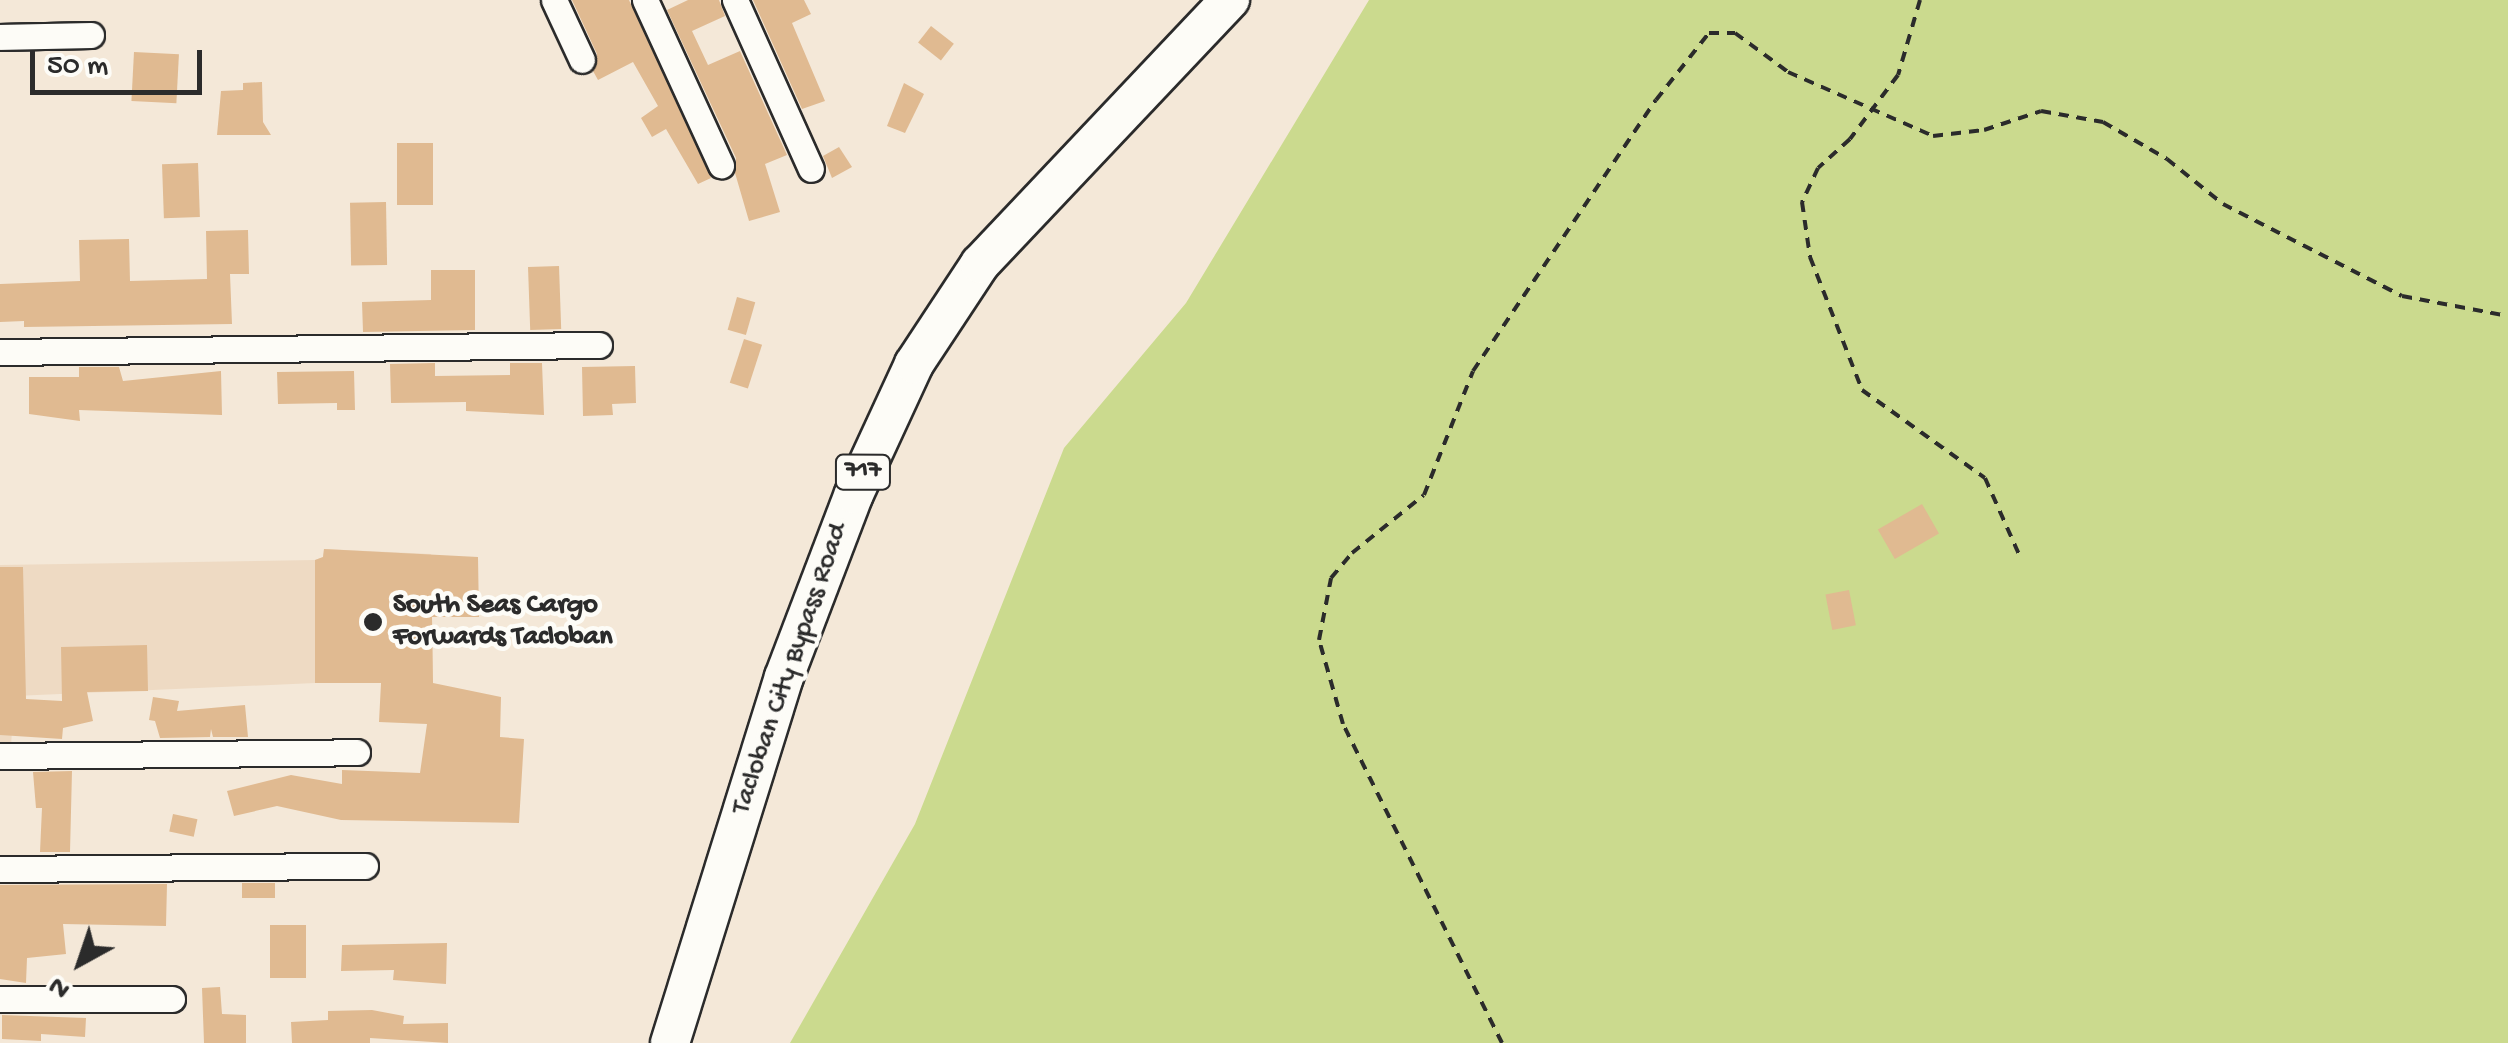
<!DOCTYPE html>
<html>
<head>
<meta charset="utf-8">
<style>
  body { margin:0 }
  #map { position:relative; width:2508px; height:1043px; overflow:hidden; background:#f4e8d8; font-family:"Gochi Hand",sans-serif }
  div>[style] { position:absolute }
  .built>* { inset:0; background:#eedac3 }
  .green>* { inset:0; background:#cbda8e }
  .building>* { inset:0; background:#e0ba91; transform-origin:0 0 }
  .path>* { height:4px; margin-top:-2px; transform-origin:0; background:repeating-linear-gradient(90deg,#2b2b2b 0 10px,transparent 0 18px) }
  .roads { filter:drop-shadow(2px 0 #2b2b2b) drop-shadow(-2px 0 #2b2b2b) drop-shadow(0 2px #2b2b2b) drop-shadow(0 -2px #2b2b2b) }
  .minor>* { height:25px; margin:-12.5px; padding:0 12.5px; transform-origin:12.5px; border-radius:12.5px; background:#fdfcf7 }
  .highway>* { height:38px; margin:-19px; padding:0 19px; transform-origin:19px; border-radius:19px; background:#fdfcf7 }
  .dots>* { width:28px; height:28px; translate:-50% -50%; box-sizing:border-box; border:5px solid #fdfcf7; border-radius:50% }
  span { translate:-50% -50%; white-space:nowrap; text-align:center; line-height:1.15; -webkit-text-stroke:9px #fdfcf7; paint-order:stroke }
  .shield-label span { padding:2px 8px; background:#fdfcf7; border:2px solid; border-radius:8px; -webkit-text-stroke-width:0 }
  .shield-label { font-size:25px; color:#2b2b2b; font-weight:700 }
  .poi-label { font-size:28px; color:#2b2b2b; font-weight:700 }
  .left { translate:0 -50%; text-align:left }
  .street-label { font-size:28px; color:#2b2b2b }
  .north { position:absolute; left:30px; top:913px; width:100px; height:100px; -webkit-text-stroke:8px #fdfcf7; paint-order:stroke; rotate:220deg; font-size:28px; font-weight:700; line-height:40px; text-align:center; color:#2b2b2b }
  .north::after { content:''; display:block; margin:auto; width:35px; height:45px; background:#2b2b2b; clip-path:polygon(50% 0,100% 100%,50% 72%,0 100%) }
  .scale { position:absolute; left:30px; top:50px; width:172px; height:45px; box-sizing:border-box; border:5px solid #2b2b2b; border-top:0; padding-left:12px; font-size:30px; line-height:35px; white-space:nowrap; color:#2b2b2b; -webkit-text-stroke:8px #fdfcf7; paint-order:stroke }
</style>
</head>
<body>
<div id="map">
  <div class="built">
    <i style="clip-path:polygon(324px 549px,431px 554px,433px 683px,315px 683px,14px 696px,11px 747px,0 747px,0 565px,315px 560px,323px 557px)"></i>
  </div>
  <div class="green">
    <i style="clip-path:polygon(1369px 0,2508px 0,2508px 1043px,790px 1043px,915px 824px,1064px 448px,1186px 303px)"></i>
  </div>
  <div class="building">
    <i style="clip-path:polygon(572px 0,629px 0,711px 178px,698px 184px,666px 129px,652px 137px,641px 118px,658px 106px,633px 62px,598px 80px,593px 71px,597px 54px)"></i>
    <i style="clip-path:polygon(688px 0,719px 0,725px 16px,692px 31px,708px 65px,740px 51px,787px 155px,765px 164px,780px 212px,749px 221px,735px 173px,736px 158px,667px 10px)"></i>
    <i style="clip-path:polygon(753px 0,804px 0,811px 14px,792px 23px,825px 101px,802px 109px)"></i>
    <i style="left:931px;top:26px;width:29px;height:21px;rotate:38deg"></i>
    <i style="left:134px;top:52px;width:45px;height:49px;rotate:3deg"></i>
    <i style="clip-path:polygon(262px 82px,263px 122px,271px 135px,217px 135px,221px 91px,243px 90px,243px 83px)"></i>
    <i style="clip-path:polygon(904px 83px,924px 94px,905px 133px,887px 126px)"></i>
    <i style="left:397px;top:143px;width:36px;height:62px"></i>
    <i style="clip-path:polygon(839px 147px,852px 167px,832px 178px,823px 156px)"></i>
    <i style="left:198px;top:163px;width:54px;height:36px;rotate:88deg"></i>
    <i style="left:386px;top:202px;width:63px;height:36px;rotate:89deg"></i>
    <i style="clip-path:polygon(248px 230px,249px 274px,230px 274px,232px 324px,24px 327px,24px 321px,0 322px,0 284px,80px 281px,79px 240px,129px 239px,130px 281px,207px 279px,206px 231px)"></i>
    <i style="left:559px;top:266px;width:63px;height:31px;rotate:88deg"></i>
    <i style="clip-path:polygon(431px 270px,475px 270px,475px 330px,363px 332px,362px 302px,431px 300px)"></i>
    <i style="left:737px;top:297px;width:19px;height:34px;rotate:16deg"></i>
    <i style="left:744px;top:339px;width:19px;height:46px;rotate:18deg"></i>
    <i style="clip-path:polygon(435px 363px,435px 376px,510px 375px,510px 363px,542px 363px,544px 415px,466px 411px,466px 402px,391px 403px,390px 364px)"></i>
    <i style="clip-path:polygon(635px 366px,636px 403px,612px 404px,613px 415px,583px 416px,582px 367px)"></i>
    <i style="clip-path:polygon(79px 367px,119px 367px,123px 381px,221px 371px,222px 415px,79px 410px,80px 421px,29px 414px,29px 377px,79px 377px)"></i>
    <i style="clip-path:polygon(354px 371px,355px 410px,337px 410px,337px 403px,278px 404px,277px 372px)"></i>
    <i style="left:1922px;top:504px;width:34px;height:51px;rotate:60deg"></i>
    <i style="clip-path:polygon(324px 549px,478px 557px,479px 617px,432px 617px,433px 683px,501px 697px,500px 737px,524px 739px,519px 823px,341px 820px,277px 806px,234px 816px,227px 791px,291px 775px,342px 784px,342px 770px,420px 773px,427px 724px,379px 722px,381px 683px,315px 683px,315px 560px,323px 557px)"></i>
    <i style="clip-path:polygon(0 567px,23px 567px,26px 699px,62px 701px,61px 647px,147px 645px,148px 691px,87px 692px,93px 721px,63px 728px,62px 739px,0 735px)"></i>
    <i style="left:1849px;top:590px;width:36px;height:24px;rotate:79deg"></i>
    <i style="clip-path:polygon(153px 697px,179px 701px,177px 711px,245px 705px,248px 737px,213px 737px,211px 729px,210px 737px,160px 738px,155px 721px,149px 720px)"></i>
    <i style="clip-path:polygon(72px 771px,70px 852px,40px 852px,42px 808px,36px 808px,33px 772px)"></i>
    <i style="left:173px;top:814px;width:25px;height:18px;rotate:12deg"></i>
    <i style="left:242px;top:883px;width:33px;height:15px"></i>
    <i style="clip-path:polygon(167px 884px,166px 926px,63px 924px,66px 954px,27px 958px,26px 983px,0 979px,0 885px)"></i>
    <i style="left:270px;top:925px;width:36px;height:53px"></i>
    <i style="clip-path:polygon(447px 943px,446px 984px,393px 980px,394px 970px,341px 971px,342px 945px)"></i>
    <i style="clip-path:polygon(220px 987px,222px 1014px,246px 1015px,246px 1043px,204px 1043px,202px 988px)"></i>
    <i style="clip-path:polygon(372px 1010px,404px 1016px,403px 1024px,448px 1023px,448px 1043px,370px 1038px,370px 1043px,292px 1043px,291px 1022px,328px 1020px,328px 1011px)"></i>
    <i style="clip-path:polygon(2px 1015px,86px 1018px,85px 1037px,41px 1034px,41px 1041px,2px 1039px)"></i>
  </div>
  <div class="path">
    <i style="left:1920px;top:0;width:78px;rotate:106.3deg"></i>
    <i style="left:1898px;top:75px;width:80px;rotate:126.9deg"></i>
    <i style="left:1850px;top:139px;width:43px;rotate:137.8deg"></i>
    <i style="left:1818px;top:168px;width:38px;rotate:115deg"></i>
    <i style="left:1802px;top:202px;width:56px;rotate:81.7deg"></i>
    <i style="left:1810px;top:257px;width:143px;rotate:68.6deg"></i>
    <i style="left:1862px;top:390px;width:151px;rotate:35.6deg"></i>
    <i style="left:1985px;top:478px;width:89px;rotate:66deg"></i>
    <i style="left:1502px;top:1043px;width:356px;rotate:-116.5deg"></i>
    <i style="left:1343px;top:724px;width:87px;rotate:-105.9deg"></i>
    <i style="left:1319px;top:640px;width:63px;rotate:-79deg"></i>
    <i style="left:1331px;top:578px;width:33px;rotate:-50deg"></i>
    <i style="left:1352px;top:553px;width:92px;rotate:-38.9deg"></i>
    <i style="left:1424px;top:495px;width:133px;rotate:-68.4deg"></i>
    <i style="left:1473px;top:371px;width:327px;rotate:-56deg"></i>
    <i style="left:1656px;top:100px;width:85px;rotate:-51.7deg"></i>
    <i style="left:1709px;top:33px;width:26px"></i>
    <i style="left:1735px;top:33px;width:66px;rotate:36.3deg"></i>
    <i style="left:1788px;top:72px;width:158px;rotate:23.8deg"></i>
    <i style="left:1933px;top:136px;width:51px;rotate:-6.7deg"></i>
    <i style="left:1984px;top:130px;width:60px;rotate:-18.4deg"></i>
    <i style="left:2041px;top:111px;width:63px;rotate:10.1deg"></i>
    <i style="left:2103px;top:122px;width:74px;rotate:30deg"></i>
    <i style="left:2167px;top:159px;width:72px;rotate:38.8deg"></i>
    <i style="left:2223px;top:204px;width:201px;rotate:27.2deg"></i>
    <i style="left:2402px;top:296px;width:108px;rotate:10.7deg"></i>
  </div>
  <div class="roads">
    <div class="minor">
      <i style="left:554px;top:0;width:66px;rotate:65deg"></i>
      <i style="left:645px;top:0;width:182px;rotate:65.3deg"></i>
      <i style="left:735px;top:0;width:185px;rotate:65.8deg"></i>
      <i style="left:0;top:37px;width:91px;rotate:-1.3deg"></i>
      <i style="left:0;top:352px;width:599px;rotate:-0.67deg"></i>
      <i style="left:0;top:756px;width:357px;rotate:-0.6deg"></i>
      <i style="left:0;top:869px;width:365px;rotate:-0.5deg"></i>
      <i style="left:0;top:999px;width:172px"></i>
    </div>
    <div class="highway">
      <i style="left:670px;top:1043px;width:383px;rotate:-72.7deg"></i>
      <i style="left:784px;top:677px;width:196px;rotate:-69.1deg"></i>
      <i style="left:854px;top:494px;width:143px;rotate:-65.2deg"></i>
      <i style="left:914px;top:364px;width:120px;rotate:-56.6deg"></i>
      <i style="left:980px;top:264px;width:364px;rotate:-46.6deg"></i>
    </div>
  </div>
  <div class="dots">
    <i style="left:373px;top:622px;background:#2b2b2b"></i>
  </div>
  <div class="shield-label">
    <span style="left:863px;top:472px">717</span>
  </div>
  <div class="poi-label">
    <span class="left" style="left:393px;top:622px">South Seas Cargo<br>Forwards Tacloban</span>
  </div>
  <div class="street-label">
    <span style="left:791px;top:669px;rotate:-71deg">Tacloban City Bypass Road</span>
  </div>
  <div class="north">N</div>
  <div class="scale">50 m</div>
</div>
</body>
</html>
